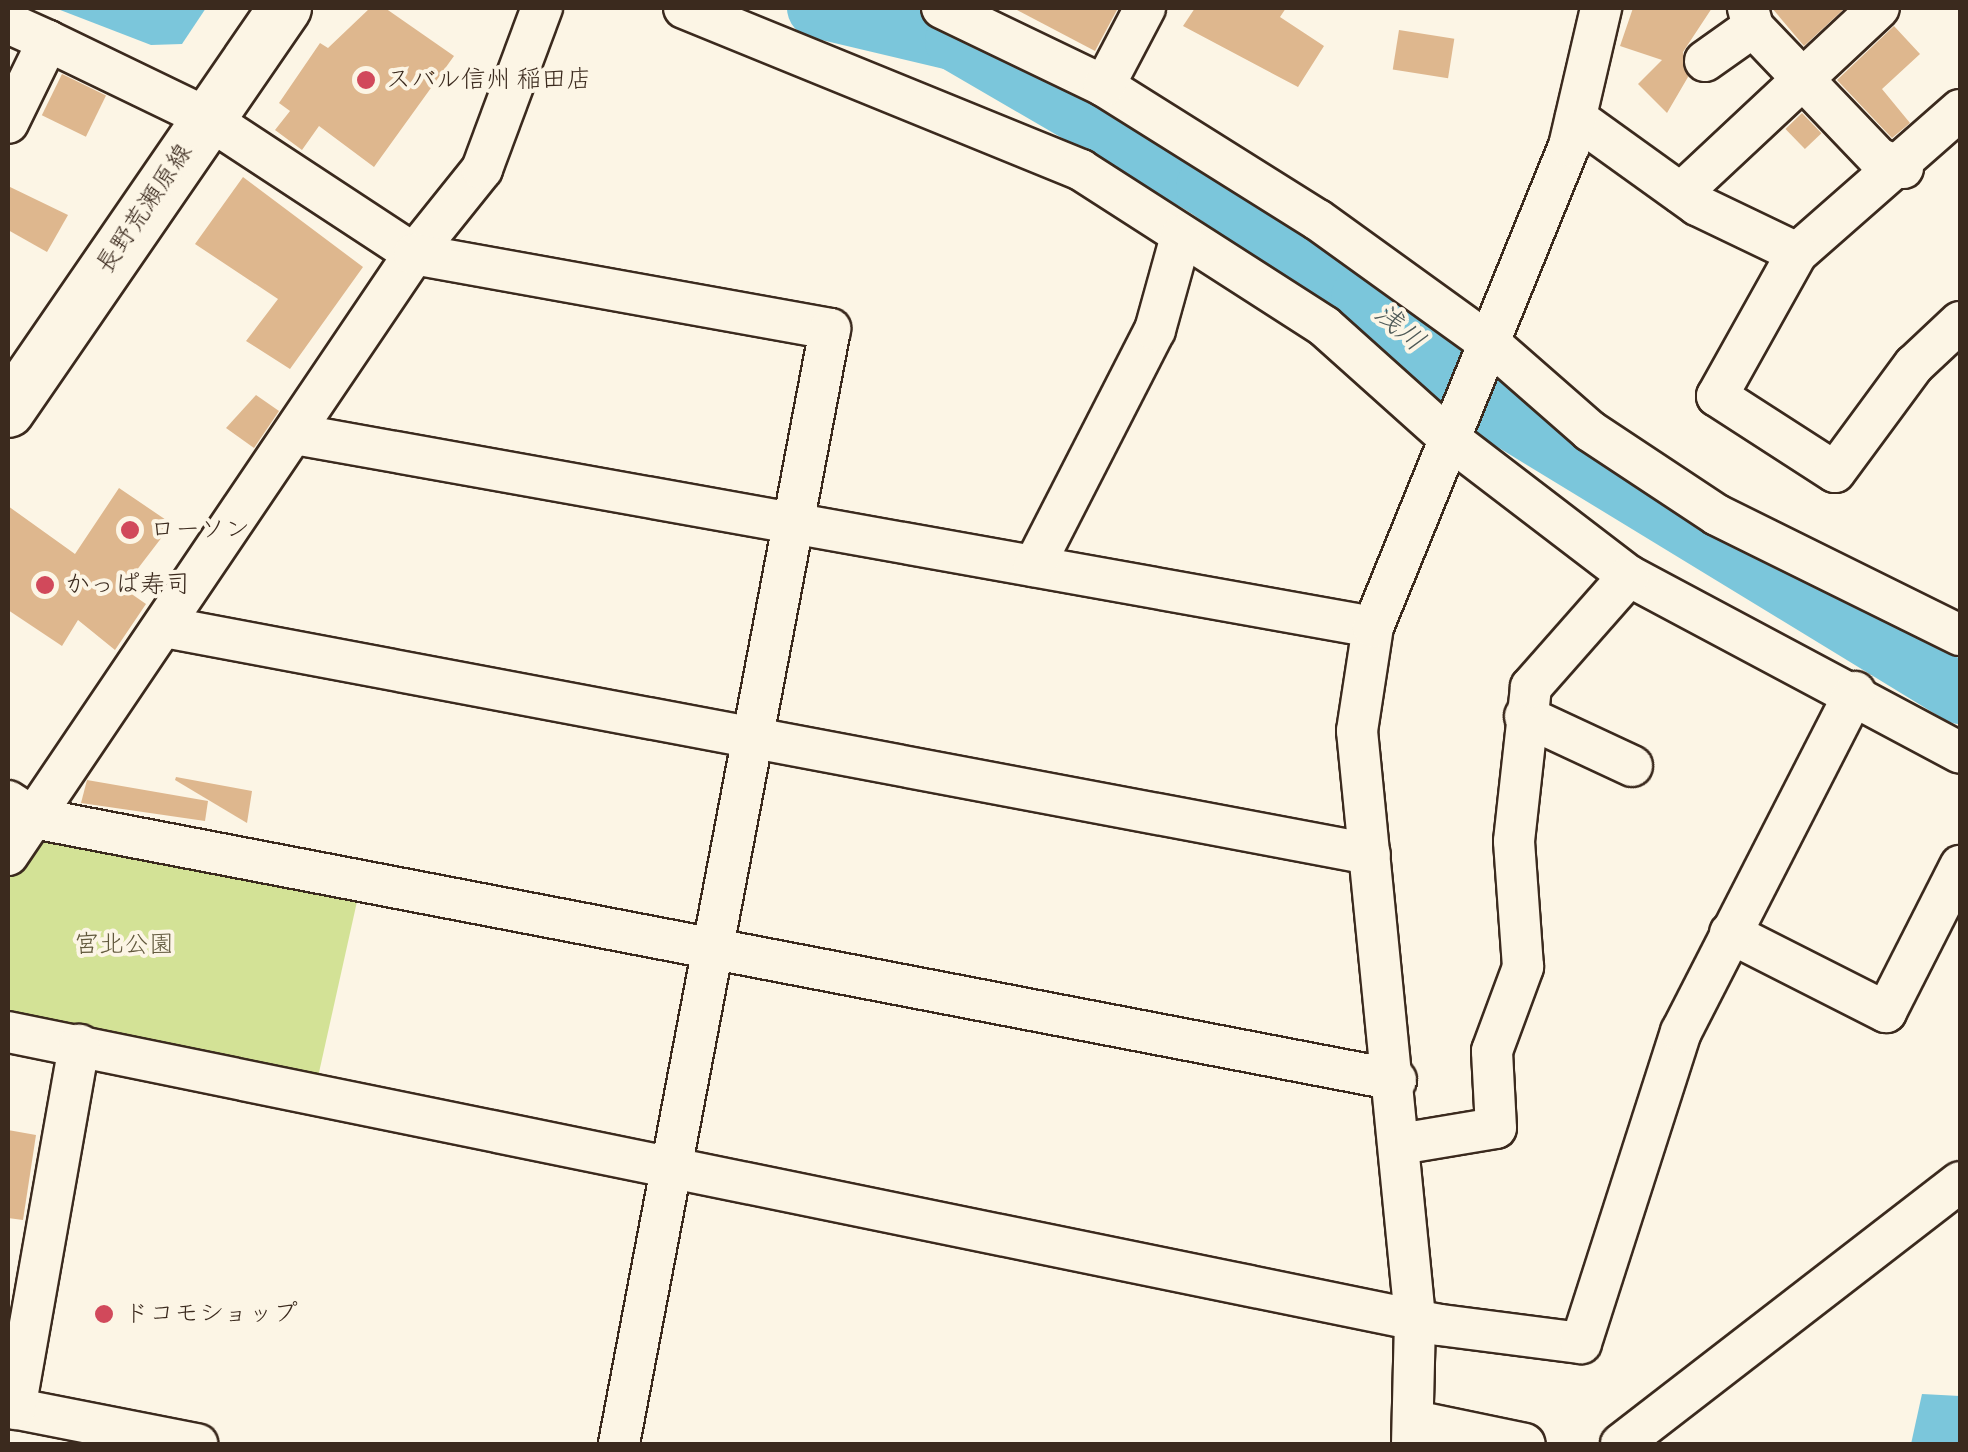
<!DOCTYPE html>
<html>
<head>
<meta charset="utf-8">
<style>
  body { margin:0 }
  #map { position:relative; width:1968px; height:1452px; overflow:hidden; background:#fcf5e5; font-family:Pangolin,"Klee One",sans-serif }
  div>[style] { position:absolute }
  .green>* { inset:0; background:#d3e296 }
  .water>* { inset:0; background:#7bc6db }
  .river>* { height:60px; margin:-30px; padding:0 30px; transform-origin:30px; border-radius:30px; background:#7bc6db }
  .building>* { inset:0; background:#deb78e; transform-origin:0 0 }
  .roads { filter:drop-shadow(2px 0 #3b2a1e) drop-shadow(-2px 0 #3b2a1e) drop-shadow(0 2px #3b2a1e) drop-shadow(0 -2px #3b2a1e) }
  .minor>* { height:40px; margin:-20px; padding:0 20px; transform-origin:20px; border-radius:20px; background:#fcf5e5 }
  .major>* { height:52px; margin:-26px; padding:0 26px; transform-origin:26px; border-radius:26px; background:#fcf5e5 }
  .dots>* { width:28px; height:28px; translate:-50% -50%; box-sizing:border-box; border:5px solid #fcf5e5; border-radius:50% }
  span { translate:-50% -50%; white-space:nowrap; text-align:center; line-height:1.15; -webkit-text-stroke:8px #fcf5e5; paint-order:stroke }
  .poi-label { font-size:25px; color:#3b2a1e }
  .left { translate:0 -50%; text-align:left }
  .street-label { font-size:25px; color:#3b2a1e }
  .park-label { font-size:25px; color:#61583c }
  .water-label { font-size:28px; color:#4e5957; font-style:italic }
  .frame { position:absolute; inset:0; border:10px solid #3b2a1e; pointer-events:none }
</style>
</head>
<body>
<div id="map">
  <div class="green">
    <i style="clip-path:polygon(41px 831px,360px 888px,318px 1077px,8px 1020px,8px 877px)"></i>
  </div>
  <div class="water">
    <i style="clip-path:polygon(55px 8px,206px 8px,182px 44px,151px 45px)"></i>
    <i style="clip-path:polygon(1922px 1394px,1960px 1396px,1960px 1444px,1911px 1444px)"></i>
  </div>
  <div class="river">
    <i style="left:817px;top:8px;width:142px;rotate:13.4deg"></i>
    <i style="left:955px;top:41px;width:290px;rotate:30.2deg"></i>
    <i style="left:1206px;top:187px;width:190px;rotate:35.4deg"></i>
    <i style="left:1361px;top:297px;width:182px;rotate:39.9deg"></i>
    <i style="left:1501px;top:414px;width:538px;rotate:31.38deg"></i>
  </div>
  <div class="building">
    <i style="clip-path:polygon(370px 8px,385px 8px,454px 56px,374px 167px,319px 126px,302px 150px,275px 130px,290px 111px,279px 103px,320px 43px,328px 48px)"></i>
    <i style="clip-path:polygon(1013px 8px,1118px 8px,1095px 51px)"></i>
    <i style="clip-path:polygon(1195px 8px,1286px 8px,1280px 17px,1324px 46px,1298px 87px,1183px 26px)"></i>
    <i style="clip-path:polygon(1633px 8px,1712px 8px,1683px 52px,1688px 77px,1667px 113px,1638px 84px,1662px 60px,1620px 46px)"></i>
    <i style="clip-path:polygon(1772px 8px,1845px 8px,1804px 46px)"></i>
    <i style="clip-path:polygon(1894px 26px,1920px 54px,1882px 89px,1910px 123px,1892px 138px,1837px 80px)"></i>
    <i style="left:1399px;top:30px;width:56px;height:40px;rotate:9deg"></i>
    <i style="left:62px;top:74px;width:49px;height:46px;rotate:26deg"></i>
    <i style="left:1802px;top:113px;width:28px;height:23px;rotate:46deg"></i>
    <i style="clip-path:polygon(243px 177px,363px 267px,290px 369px,246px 341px,278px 299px,195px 244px)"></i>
    <i style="clip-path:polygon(8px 186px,68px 215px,47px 252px,8px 230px)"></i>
    <i style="clip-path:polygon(256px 395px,279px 411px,254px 448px,226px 428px)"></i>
    <i style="clip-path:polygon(119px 488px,172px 524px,123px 588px,146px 604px,115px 650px,78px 620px,62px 646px,8px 610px,8px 506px,75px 554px)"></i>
    <i style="clip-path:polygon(176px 777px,252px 791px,247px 823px,175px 780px)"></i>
    <i style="clip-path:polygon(87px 780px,208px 801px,205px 821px,81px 803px)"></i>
    <i style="clip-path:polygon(8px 1130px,36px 1135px,23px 1220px,8px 1218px)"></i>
  </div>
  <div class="roads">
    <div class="minor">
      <i style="left:684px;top:8px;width:429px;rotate:22.2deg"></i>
      <i style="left:1081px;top:170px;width:289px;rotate:32.7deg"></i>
      <i style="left:1324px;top:326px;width:171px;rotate:41.9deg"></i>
      <i style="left:1451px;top:440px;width:224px;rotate:37.4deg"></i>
      <i style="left:1629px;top:576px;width:375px;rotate:28.1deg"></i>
      <i style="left:942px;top:8px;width:180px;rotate:25.7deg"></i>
      <i style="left:1104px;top:86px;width:252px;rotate:32.1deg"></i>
      <i style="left:1318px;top:220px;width:216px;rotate:35.8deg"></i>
      <i style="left:1493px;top:346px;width:129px;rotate:41.2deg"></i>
      <i style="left:1590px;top:431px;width:152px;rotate:33.5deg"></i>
      <i style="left:1717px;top:515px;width:271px;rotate:26.3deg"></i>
      <i style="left:8px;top:23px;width:44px;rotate:24.2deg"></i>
      <i style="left:48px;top:41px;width:91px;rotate:116deg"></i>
      <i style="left:1753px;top:27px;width:181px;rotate:46.3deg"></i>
      <i style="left:1878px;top:158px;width:27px;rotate:22deg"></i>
      <i style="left:48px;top:41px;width:177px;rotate:25.8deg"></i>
      <i style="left:207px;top:118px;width:248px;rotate:33.3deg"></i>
      <i style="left:414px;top:254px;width:109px;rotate:-51.3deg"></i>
      <i style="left:482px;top:169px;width:172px;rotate:-69.6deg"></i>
      <i style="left:1705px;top:61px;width:59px;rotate:-35.3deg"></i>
      <i style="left:1753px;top:27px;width:20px;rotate:-105deg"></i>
      <i style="left:1104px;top:86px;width:88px;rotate:-62.3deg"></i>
      <i style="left:1960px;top:110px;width:217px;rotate:138.7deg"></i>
      <i style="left:1797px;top:253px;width:164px;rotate:119.2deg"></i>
      <i style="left:1717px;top:396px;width:140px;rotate:32.8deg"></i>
      <i style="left:1835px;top:472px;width:133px;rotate:-53.6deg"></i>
      <i style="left:1914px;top:365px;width:63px;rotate:-43.1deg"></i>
      <i style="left:1576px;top:118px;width:149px;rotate:35.7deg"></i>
      <i style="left:1697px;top:205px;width:111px;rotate:25.6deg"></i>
      <i style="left:1681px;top:193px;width:271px;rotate:-43.1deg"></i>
      <i style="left:295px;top:434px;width:1095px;rotate:10.15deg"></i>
      <i style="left:1034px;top:566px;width:265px;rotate:-62.9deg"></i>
      <i style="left:1155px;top:330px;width:98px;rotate:-74.5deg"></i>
      <i style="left:165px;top:627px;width:1226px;rotate:10.67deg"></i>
      <i style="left:1525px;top:716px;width:118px;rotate:25deg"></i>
      <i style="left:8px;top:801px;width:31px;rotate:33deg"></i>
      <i style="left:34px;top:818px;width:1387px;rotate:10.89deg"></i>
      <i style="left:8px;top:855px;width:725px;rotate:-55.96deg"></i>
      <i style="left:414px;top:254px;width:423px;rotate:10.2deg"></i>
      <i style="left:830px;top:329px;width:1135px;rotate:100.72deg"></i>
      <i style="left:1730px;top:933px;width:175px;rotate:26.9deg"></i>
      <i style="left:1886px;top:1012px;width:164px;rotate:-63.1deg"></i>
      <i style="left:8px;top:1032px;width:1462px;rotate:11.56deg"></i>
      <i style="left:1440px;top:1325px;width:142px;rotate:7.3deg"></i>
      <i style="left:1581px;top:1343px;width:327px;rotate:-72.2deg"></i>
      <i style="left:1681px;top:1032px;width:382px;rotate:-62.9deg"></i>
      <i style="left:1400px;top:1144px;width:97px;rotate:-9.5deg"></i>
      <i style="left:1496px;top:1128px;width:77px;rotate:-93deg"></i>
      <i style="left:1492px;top:1051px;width:90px;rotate:-69.7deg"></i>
      <i style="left:1523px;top:967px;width:126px;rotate:-94.1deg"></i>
      <i style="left:1514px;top:841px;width:155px;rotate:-83.7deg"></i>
      <i style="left:1531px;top:687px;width:148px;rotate:-48.6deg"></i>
      <i style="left:8px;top:1407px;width:193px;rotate:11.1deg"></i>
      <i style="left:15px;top:1409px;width:370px;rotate:-80deg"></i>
      <i style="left:1415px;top:1421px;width:112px;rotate:11.8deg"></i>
      <i style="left:1412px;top:1444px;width:126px;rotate:-88.6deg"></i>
      <i style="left:1415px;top:1318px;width:590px;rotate:-95.64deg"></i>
      <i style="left:1357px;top:731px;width:105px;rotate:-81.3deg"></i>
      <i style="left:1373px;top:627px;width:519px;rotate:-67.83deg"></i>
      <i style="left:1569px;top:146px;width:142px;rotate:-76.9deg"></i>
      <i style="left:1621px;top:1444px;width:428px;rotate:-37.7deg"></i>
    </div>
    <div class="major">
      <i style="left:8px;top:411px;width:489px;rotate:-55.5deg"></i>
    </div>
  </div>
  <div class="dots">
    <i style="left:366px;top:80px;background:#d1495b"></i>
    <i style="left:130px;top:530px;background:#d1495b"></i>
    <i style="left:45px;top:585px;background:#d1495b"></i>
    <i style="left:104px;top:1314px;background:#d1495b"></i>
  </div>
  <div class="poi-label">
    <span class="left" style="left:386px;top:80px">スバル信州 稲田店</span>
    <span class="left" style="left:150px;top:530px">ローソン</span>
    <span class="left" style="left:65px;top:585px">かっぱ寿司</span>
    <span class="left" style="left:124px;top:1314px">ドコモショップ</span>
  </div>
  <div class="street-label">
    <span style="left:145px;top:209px;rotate:-56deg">長野荒瀬原線</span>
  </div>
  <div class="park-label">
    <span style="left:124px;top:945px">宮北公園</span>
  </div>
  <div class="water-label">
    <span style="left:1399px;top:328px;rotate:40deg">浅川</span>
  </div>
  <div class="frame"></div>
</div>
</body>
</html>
